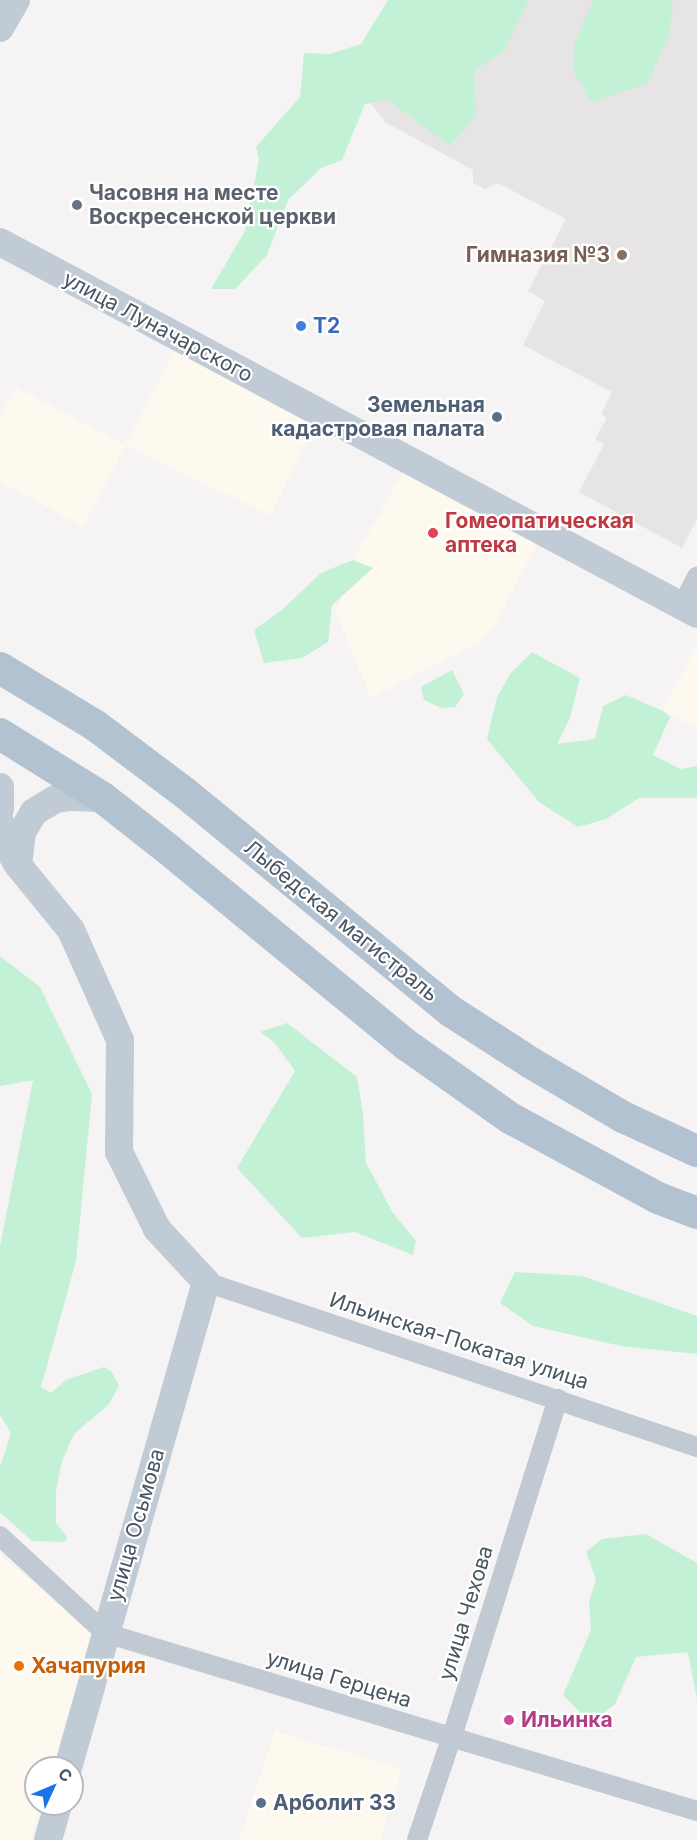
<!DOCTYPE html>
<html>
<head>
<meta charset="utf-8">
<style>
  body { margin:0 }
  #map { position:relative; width:697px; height:1840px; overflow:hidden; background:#f5f3f3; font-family:Inter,sans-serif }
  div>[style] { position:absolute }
  .commercial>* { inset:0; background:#fdf9ef }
  .education>* { inset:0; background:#e6e4e5 }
  .green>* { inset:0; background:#c3f1d5 }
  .street>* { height:20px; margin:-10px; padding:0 10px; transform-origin:10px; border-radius:10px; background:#c1cad2 }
  .secondary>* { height:28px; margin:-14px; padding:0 14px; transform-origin:14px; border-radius:14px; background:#c1cbd6 }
  .primary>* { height:32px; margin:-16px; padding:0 16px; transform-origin:16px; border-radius:16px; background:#b3c2d1 }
  .dots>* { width:16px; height:16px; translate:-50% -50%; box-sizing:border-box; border:3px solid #fff; border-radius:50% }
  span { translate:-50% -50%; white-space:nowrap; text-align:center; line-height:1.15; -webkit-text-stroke:4.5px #fff; paint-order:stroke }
  .worship-label { font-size:21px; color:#5b616d; font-weight:700 }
  .left { translate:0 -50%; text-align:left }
  .education-label { font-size:21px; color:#785e54; font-weight:700 }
  .right { translate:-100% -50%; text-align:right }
  .shop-label { font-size:21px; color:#366cbe; font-weight:700 }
  .street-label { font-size:21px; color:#4a5661 }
  .service-label { font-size:21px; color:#4e5e75; font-weight:700 }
  .health-label { font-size:21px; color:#be3a42; font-weight:700 }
  .food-label { font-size:21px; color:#c56008; font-weight:700 }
  .hotel-label { font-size:21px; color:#b23c85; font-weight:700 }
  .north { position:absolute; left:24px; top:1756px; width:60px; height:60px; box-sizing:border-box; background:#fff; border:2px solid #b7bbc0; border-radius:50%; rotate:46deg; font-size:16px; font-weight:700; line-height:24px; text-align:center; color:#4a5661 }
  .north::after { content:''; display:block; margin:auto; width:21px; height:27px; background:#1a73e8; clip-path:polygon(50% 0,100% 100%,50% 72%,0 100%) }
</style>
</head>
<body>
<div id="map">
  <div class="commercial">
    <i style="clip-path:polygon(175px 350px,316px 422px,270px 516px,126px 445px,83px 527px,0 481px,0 417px,16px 387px,125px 445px)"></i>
    <i style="clip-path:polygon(404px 471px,537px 544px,496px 623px,480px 641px,371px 698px,336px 613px,353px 560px)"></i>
    <i style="clip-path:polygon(697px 644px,697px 728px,663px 711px)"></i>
    <i style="clip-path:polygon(0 1554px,91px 1633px,52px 1768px,36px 1768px,36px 1804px,41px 1804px,31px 1840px,0 1840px)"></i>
    <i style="clip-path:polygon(275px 1731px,402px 1769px,381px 1840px,239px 1840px)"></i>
  </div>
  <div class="education">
    <i style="clip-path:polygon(408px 0,697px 0,697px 519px,682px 548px,579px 492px,604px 444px,595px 439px,607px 418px,601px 414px,612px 392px,523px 345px,545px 301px,528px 291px,566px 219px,498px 183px,485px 189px,473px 183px,473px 170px,385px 122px,359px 87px)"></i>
  </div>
  <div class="green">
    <i style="clip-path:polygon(388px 0,529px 0,504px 51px,474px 71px,476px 116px,450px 146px,387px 99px,365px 104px,342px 160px,321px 168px,288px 200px,267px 255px,235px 289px,211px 289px,245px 231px,259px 159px,256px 147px,300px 97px,304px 53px,330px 54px,361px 44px)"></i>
    <i style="clip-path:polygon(594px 0,669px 0,673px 6px,669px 35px,647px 84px,591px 102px,573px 70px,575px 41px)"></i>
    <i style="clip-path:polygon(353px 560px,373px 568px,332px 605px,328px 642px,302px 658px,264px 663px,254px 630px,283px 609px,321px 573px)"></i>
    <i style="clip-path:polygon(532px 652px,580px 678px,570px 718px,557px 744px,595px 739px,603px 706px,626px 695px,663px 711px,670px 717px,653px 755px,681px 769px,697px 766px,697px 798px,639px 798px,606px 819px,578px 827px,539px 802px,487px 739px,497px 697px,510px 674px)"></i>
    <i style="clip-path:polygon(452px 670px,464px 694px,455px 707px,441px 708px,424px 700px,421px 687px)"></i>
    <i style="clip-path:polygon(0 956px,40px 987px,92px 1094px,76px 1261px,41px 1387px,51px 1393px,66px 1380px,104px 1367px,111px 1371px,119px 1386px,109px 1404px,74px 1434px,62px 1461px,56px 1491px,56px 1523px,67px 1537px,65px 1542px,32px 1541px,0 1512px,0 1467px,11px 1433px,0 1415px,0 1246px,33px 1080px,0 1086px)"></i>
    <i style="clip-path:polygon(287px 1023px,357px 1077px,363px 1114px,366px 1163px,393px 1213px,416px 1241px,413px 1255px,355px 1232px,302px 1238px,237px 1168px,295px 1071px,274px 1042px,260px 1032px)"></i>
    <i style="clip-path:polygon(515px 1272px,582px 1276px,697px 1316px,697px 1354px,621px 1346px,533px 1326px,500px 1303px)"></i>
    <i style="clip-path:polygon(646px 1534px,697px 1563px,697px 1699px,688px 1652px,636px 1657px,615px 1704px,591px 1723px,563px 1695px,591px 1630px,589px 1602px,596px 1579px,586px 1552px,602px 1539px)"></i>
  </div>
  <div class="street">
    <i style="left:682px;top:606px;width:33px;rotate:-63deg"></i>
    <i style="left:206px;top:1282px;width:518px;rotate:18.57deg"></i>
    <i style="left:0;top:1536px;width:143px;rotate:42.7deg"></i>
    <i style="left:105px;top:1633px;width:618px;rotate:16.73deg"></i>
    <i style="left:417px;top:1840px;width:119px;rotate:-71.4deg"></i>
    <i style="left:455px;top:1727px;width:344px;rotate:-72.6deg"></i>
  </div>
  <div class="secondary">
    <i style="left:0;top:28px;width:32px;rotate:-60deg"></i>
    <i style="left:0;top:242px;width:790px;rotate:28.09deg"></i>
    <i style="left:0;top:787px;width:22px;rotate:90deg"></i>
    <i style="left:0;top:822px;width:18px;rotate:81deg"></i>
    <i style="left:3px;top:840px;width:29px;rotate:59deg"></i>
    <i style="left:18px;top:865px;width:84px;rotate:50.8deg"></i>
    <i style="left:71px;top:930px;width:120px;rotate:66deg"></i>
    <i style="left:120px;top:1040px;width:112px;rotate:90.5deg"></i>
    <i style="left:119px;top:1152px;width:86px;rotate:63.7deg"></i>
    <i style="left:157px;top:1229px;width:72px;rotate:47.2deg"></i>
    <i style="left:206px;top:1282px;width:505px;rotate:105.85deg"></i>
    <i style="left:18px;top:865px;width:33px;rotate:-83deg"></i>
    <i style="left:22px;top:832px;width:23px;rotate:-59deg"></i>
    <i style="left:34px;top:812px;width:26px;rotate:-31deg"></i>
    <i style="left:56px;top:799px;width:15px;rotate:-8deg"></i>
    <i style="left:71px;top:797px;width:32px;rotate:2deg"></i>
    <i style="left:48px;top:1840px;width:37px;rotate:-74deg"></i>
  </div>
  <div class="primary">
    <i style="left:0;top:668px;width:112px;rotate:31.1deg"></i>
    <i style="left:96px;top:726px;width:111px;rotate:37deg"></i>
    <i style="left:185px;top:793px;width:345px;rotate:39.4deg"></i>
    <i style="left:452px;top:1012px;width:94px;rotate:32.8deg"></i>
    <i style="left:531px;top:1063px;width:107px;rotate:30.4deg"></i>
    <i style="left:623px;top:1117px;width:81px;rotate:24.7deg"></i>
    <i style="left:0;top:734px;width:121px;rotate:31.9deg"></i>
    <i style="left:103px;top:798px;width:84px;rotate:38.2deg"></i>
    <i style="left:169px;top:850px;width:309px;rotate:39.4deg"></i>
    <i style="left:408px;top:1046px;width:125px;rotate:35.2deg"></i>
    <i style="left:510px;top:1118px;width:168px;rotate:28.4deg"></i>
    <i style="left:658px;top:1198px;width:42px;rotate:21deg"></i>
  </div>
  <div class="dots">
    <i style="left:77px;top:205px;background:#6b7280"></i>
    <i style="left:622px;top:255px;background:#8d6e63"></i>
    <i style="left:301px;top:326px;background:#3f7fe0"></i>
    <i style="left:497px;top:417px;background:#5c6f8a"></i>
    <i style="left:433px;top:533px;background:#e0444e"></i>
    <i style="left:19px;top:1666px;background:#e8710a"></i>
    <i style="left:509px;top:1720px;background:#d1479c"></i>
    <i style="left:261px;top:1803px;background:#5c6f8a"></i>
  </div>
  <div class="worship-label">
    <span class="left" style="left:89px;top:205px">Часовня на месте<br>Воскресенской церкви</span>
  </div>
  <div class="education-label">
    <span class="right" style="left:610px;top:255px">Гимназия №3</span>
  </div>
  <div class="shop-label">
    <span class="left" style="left:313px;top:326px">T2</span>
  </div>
  <div class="street-label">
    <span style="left:158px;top:327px;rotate:28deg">улица Луначарского</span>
    <span style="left:341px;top:921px;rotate:39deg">Лыбедская магистраль</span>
    <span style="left:459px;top:1341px;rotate:18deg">Ильинская-Покатая улица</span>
    <span style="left:136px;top:1525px;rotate:-74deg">улица Осьмова</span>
    <span style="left:466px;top:1613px;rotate:-73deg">улица Чехова</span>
    <span style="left:339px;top:1679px;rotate:17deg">улица Герцена</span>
  </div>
  <div class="service-label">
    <span class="right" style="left:485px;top:417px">Земельная<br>кадастровая палата</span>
    <span class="left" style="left:273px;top:1803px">Арболит 33</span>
  </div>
  <div class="health-label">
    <span class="left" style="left:445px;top:533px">Гомеопатическая<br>аптека</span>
  </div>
  <div class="food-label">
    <span class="left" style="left:31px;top:1666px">Хачапурия</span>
  </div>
  <div class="hotel-label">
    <span class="left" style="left:521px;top:1720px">Ильинка</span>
  </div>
  <div class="north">С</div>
</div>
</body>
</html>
